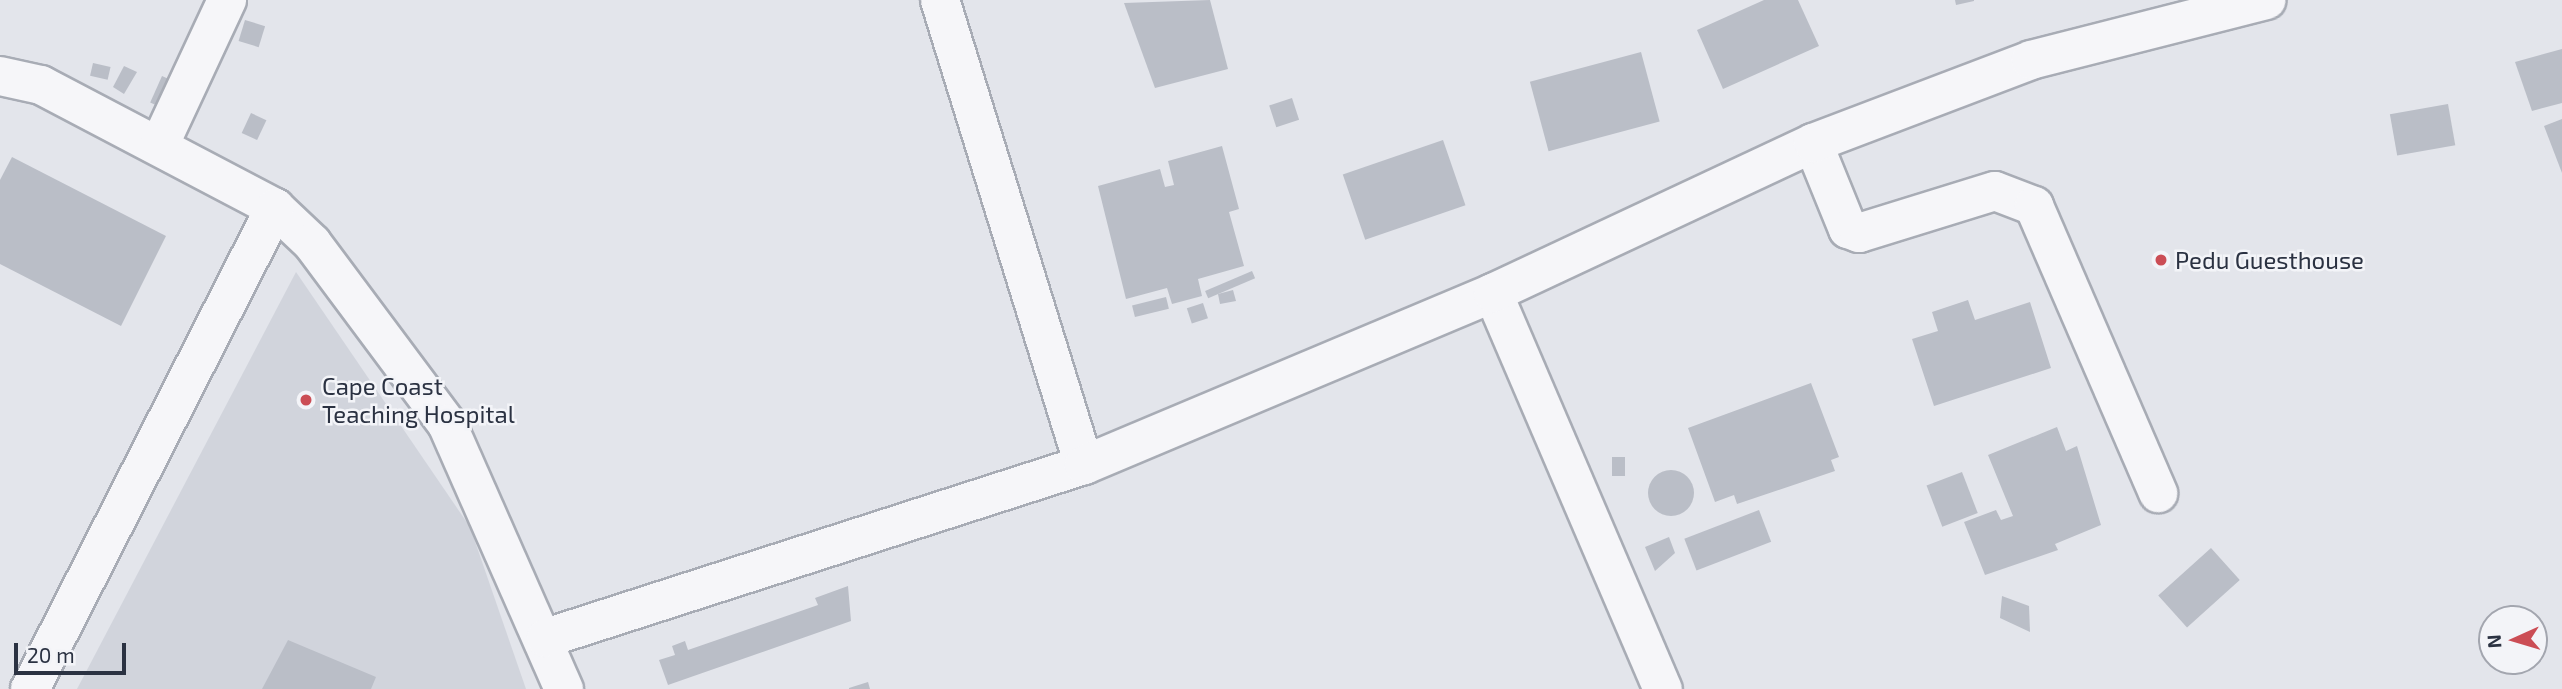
<!DOCTYPE html>
<html>
<head>
<meta charset="utf-8">
<style>
  body { margin:0 }
  #map { position:relative; width:2562px; height:689px; overflow:hidden; background:#e3e5eb; font-family:"Exo 2",sans-serif }
  div>[style] { position:absolute }
  .built>* { inset:0; background:#d1d4dc }
  .building>* { inset:0; background:#babec7; transform-origin:0 0 }
  .round { border-radius:50% }
  .roads { filter:drop-shadow(2px 0 #a8acb5) drop-shadow(-2px 0 #a8acb5) drop-shadow(0 2px #a8acb5) drop-shadow(0 -2px #a8acb5) }
  .minor>* { height:38px; margin:-19px; padding:0 19px; transform-origin:19px; border-radius:19px; background:#f6f6f9 }
  .dots>* { width:19px; height:19px; translate:-50% -50%; box-sizing:border-box; border:4px solid #f3f4f8; border-radius:50% }
  span { translate:-50% -50%; white-space:nowrap; text-align:center; line-height:1.15; -webkit-text-stroke:5px #f3f4f8; paint-order:stroke }
  .poi-label { font-size:24px; color:#2b3242 }
  .left { translate:0 -50%; text-align:left }
  .north { position:absolute; left:2478px; top:605px; width:70px; height:70px; box-sizing:border-box; background:#f3f4f8; border:2px solid #a3a6af; border-radius:50%; rotate:266deg; font-size:19px; font-weight:700; line-height:28px; text-align:center; color:#2b3242 }
  .north::after { content:''; display:block; margin:auto; width:24px; height:32px; background:#cb4d55; clip-path:polygon(50% 0,100% 100%,50% 72%,0 100%) }
  .scale { position:absolute; left:14px; top:643px; width:112px; height:32px; box-sizing:border-box; border:4px solid #2b3242; border-top:0; padding-left:9px; font-size:21px; line-height:24px; white-space:nowrap; color:#2b3242; -webkit-text-stroke:5px #f3f4f8; paint-order:stroke }
</style>
</head>
<body>
<div id="map">
  <div class="built">
    <i style="clip-path:polygon(296px 272px,470px 527px,526px 689px,77px 689px)"></i>
  </div>
  <div class="building">
    <i style="clip-path:polygon(1210px 0,1228px 69px,1155px 88px,1124px 3px)"></i>
    <i style="clip-path:polygon(1764px 0,1798px 0,1819px 46px,1723px 89px,1697px 30px)"></i>
    <i style="clip-path:polygon(1955px 0,1974px 0,1974px 1px,1956px 5px)"></i>
    <i style="left:245px;top:20px;width:21px;height:22px;rotate:17deg"></i>
    <i style="clip-path:polygon(2562px 49px,2562px 103px,2532px 111px,2515px 62px)"></i>
    <i style="left:1641px;top:52px;width:72px;height:115px;rotate:75deg"></i>
    <i style="left:93px;top:63px;width:18px;height:13px;rotate:13deg"></i>
    <i style="clip-path:polygon(124px 66px,137px 72px,124px 94px,113px 87px)"></i>
    <i style="left:162px;top:76px;width:20px;height:29px;rotate:24deg"></i>
    <i style="left:1292px;top:98px;width:23px;height:24px;rotate:72deg"></i>
    <i style="left:2448px;top:104px;width:42px;height:59px;rotate:80deg"></i>
    <i style="left:251px;top:113px;width:17px;height:22px;rotate:25deg"></i>
    <i style="clip-path:polygon(2562px 119px,2562px 173px,2544px 126px)"></i>
    <i style="left:1443px;top:140px;width:69px;height:106px;rotate:71deg"></i>
    <i style="clip-path:polygon(1222px 146px,1239px 209px,1229px 212px,1244px 266px,1198px 279px,1202px 296px,1172px 304px,1167px 288px,1126px 299px,1098px 186px,1160px 169px,1165px 187px,1174px 185px,1168px 161px)"></i>
    <i style="clip-path:polygon(12px 157px,166px 236px,121px 326px,0 264px,0 180px)"></i>
    <i style="left:1252px;top:271px;width:8px;height:51px;rotate:67deg"></i>
    <i style="clip-path:polygon(1233px 290px,1236px 301px,1220px 304px,1218px 294px)"></i>
    <i style="left:1166px;top:297px;width:12px;height:35px;rotate:76deg"></i>
    <i style="clip-path:polygon(1968px 300px,1975px 320px,2030px 302px,2051px 368px,1934px 406px,1912px 339px,1938px 331px,1932px 312px)"></i>
    <i style="left:1203px;top:303px;width:16px;height:17px;rotate:72deg"></i>
    <i style="clip-path:polygon(1811px 383px,1839px 457px,1831px 460px,1835px 471px,1737px 504px,1734px 495px,1715px 502px,1688px 428px)"></i>
    <i style="clip-path:polygon(2057px 427px,2066px 451px,2077px 446px,2101px 525px,2055px 544px,2058px 550px,1985px 575px,1964px 522px,1996px 510px,2001px 520px,2013px 516px,1988px 455px)"></i>
    <i style="left:1612px;top:457px;width:13px;height:19px"></i>
    <i class="round" style="left:1648px;top:470px;width:46px;height:46px"></i>
    <i style="left:1962px;top:472px;width:44px;height:38px;rotate:69deg"></i>
    <i style="left:1759px;top:510px;width:34px;height:80px;rotate:69deg"></i>
    <i style="clip-path:polygon(1669px 537px,1675px 553px,1655px 571px,1645px 547px)"></i>
    <i style="left:2211px;top:548px;width:43px;height:71px;rotate:48deg"></i>
    <i style="clip-path:polygon(848px 586px,851px 621px,668px 685px,659px 660px,675px 655px,672px 646px,685px 641px,688px 650px,818px 605px,815px 598px)"></i>
    <i style="clip-path:polygon(2002px 596px,2029px 606px,2030px 632px,2000px 618px)"></i>
    <i style="clip-path:polygon(288px 640px,376px 677px,371px 689px,262px 689px)"></i>
    <i style="clip-path:polygon(868px 682px,870px 689px,849px 689px,849px 688px)"></i>
  </div>
  <div class="roads">
    <div class="minor">
      <i style="left:940px;top:0;width:487px;rotate:72.8deg"></i>
      <i style="left:0;top:76px;width:42px;rotate:12.4deg"></i>
      <i style="left:41px;top:85px;width:264px;rotate:27.7deg"></i>
      <i style="left:275px;top:208px;width:51px;rotate:43.4deg"></i>
      <i style="left:312px;top:243px;width:226px;rotate:53.3deg"></i>
      <i style="left:447px;top:424px;width:290px;rotate:66.2deg"></i>
      <i style="left:1813px;top:143px;width:93px;rotate:67.9deg"></i>
      <i style="left:1848px;top:229px;width:12px;rotate:20deg"></i>
      <i style="left:1859px;top:233px;width:142px;rotate:-17.2deg"></i>
      <i style="left:1995px;top:191px;width:42px;rotate:21deg"></i>
      <i style="left:2034px;top:206px;width:313px;rotate:66.6deg"></i>
      <i style="left:159px;top:146px;width:161px;rotate:-65deg"></i>
      <i style="left:1493px;top:293px;width:431px;rotate:66.8deg"></i>
      <i style="left:546px;top:638px;width:565px;rotate:-17.83deg"></i>
      <i style="left:1084px;top:465px;width:444px;rotate:-22.8deg"></i>
      <i style="left:1493px;top:293px;width:353px;rotate:-25.1deg"></i>
      <i style="left:1813px;top:143px;width:233px;rotate:-20.8deg"></i>
      <i style="left:2031px;top:60px;width:243px;rotate:-14.3deg"></i>
      <i style="left:30px;top:689px;width:540px;rotate:-63.01deg"></i>
    </div>
  </div>
  <div class="dots">
    <i style="left:2161px;top:260px;background:#cb4d55"></i>
    <i style="left:306px;top:400px;background:#cb4d55"></i>
  </div>
  <div class="poi-label">
    <span class="left" style="left:2175px;top:260px">Pedu Guesthouse</span>
    <span class="left" style="left:322px;top:400px">Cape Coast<br>Teaching Hospital</span>
  </div>
  <div class="north">N</div>
  <div class="scale">20 m</div>
</div>
</body>
</html>
